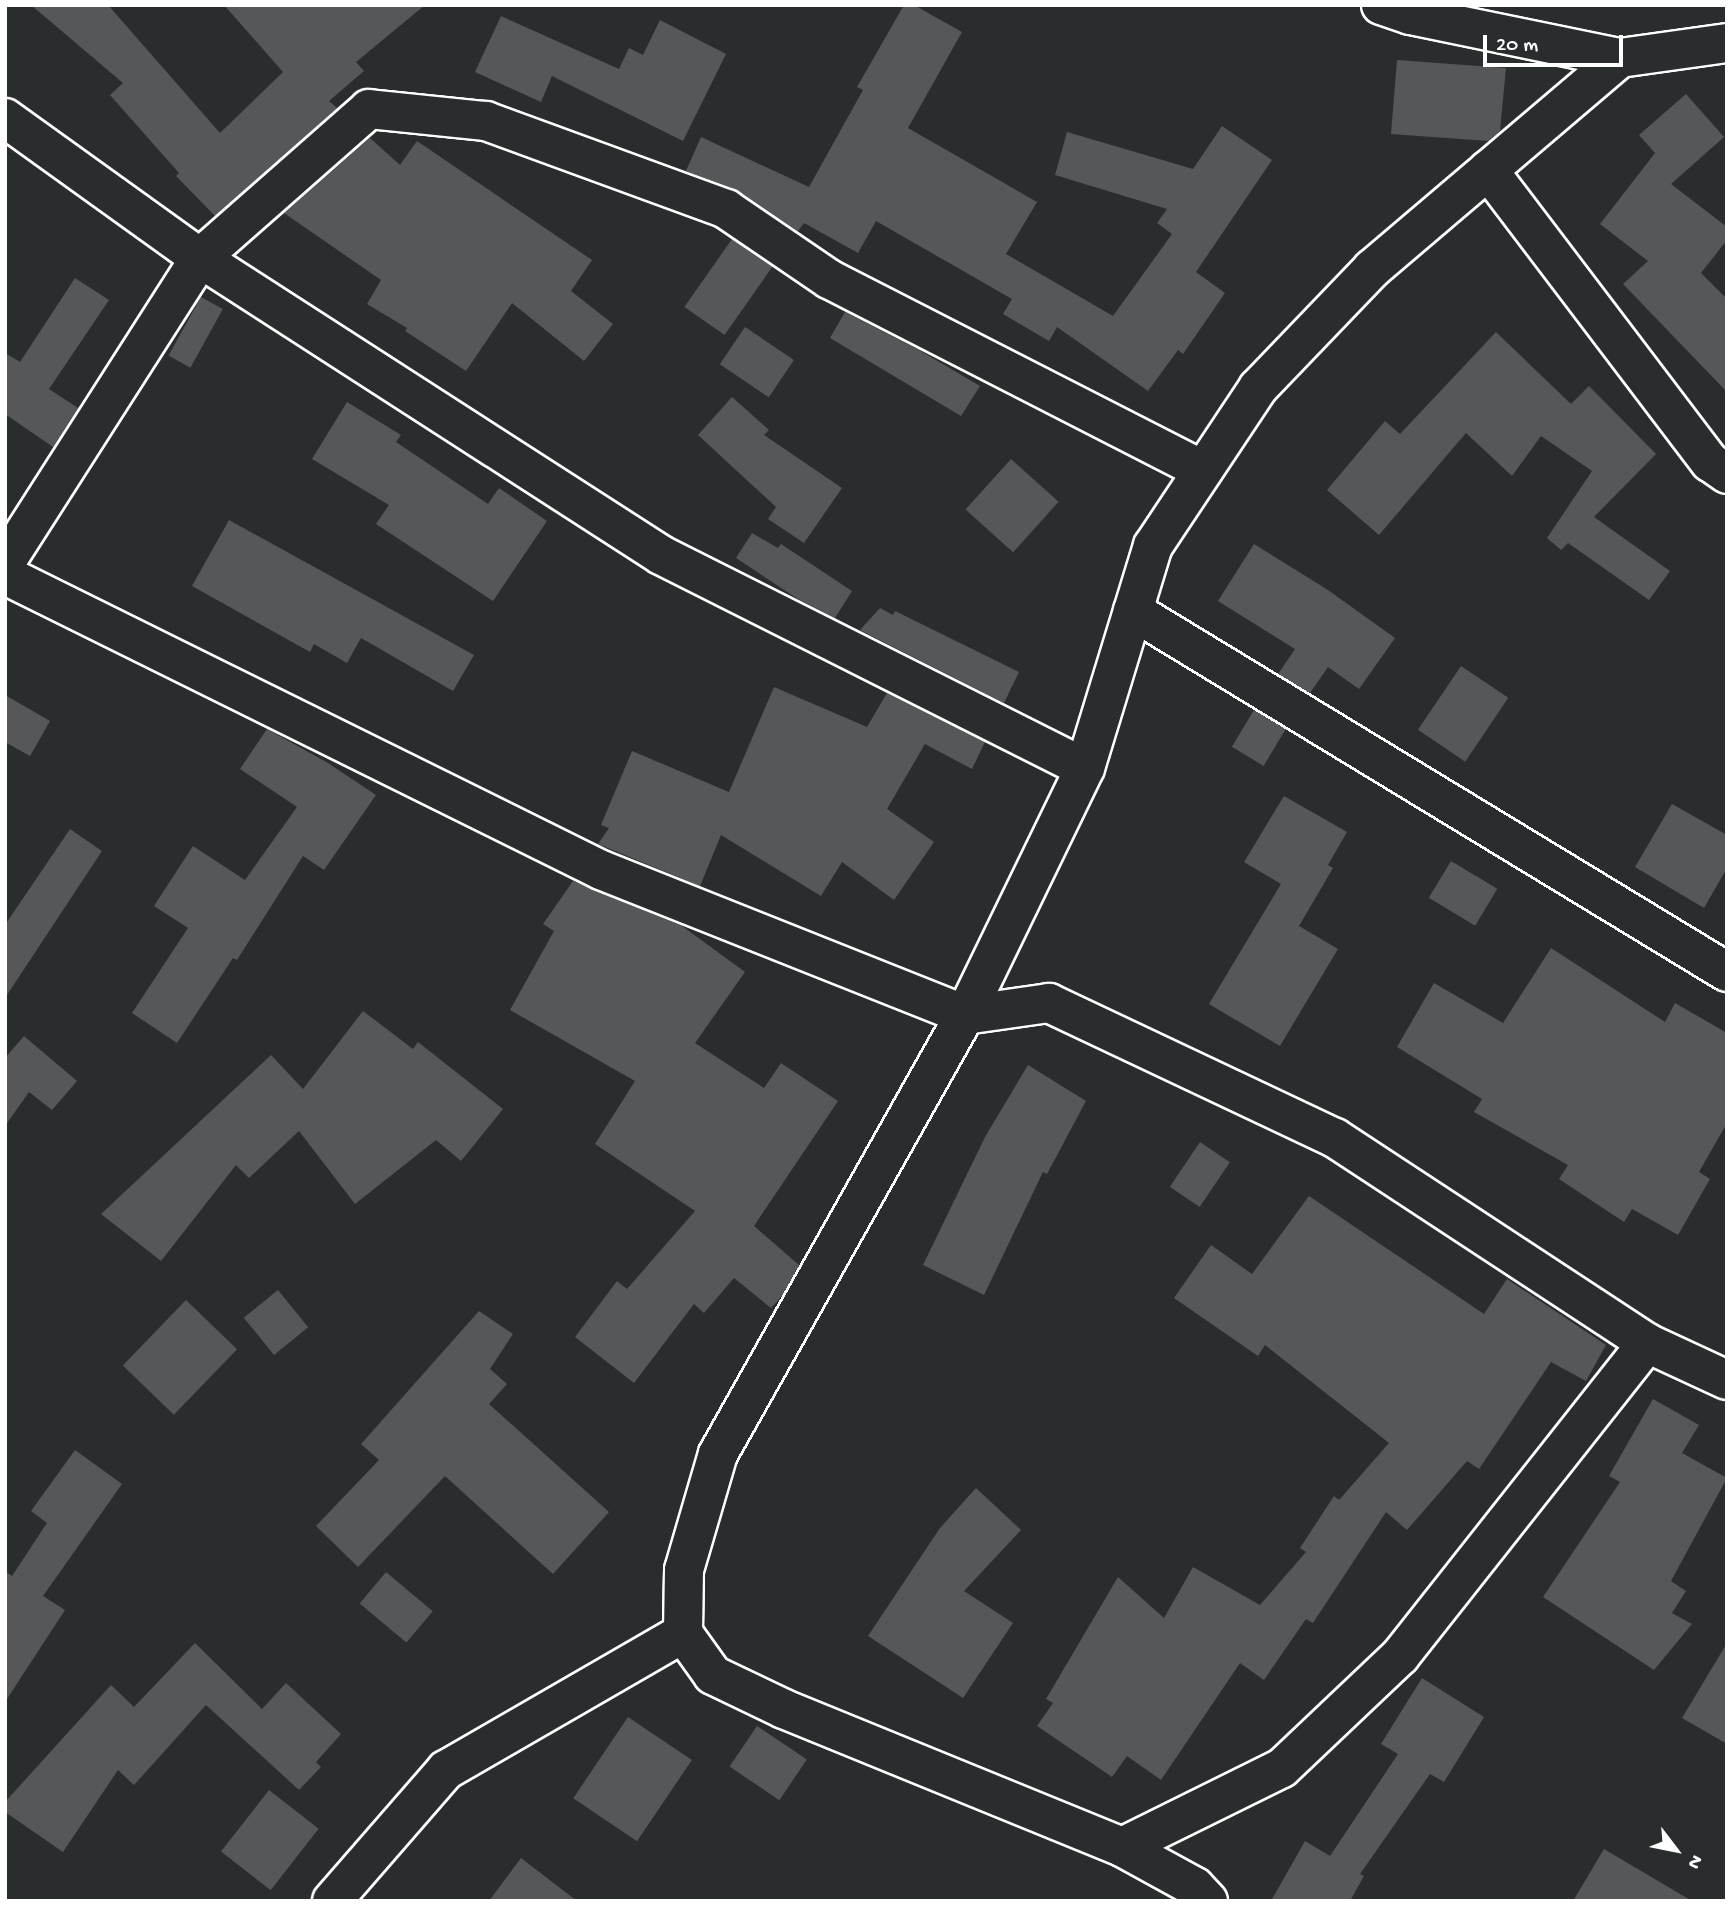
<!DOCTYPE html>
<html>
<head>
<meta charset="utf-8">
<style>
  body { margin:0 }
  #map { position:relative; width:1732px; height:1906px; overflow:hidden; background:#2a2d2e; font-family:"Gochi Hand",sans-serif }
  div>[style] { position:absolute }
  .building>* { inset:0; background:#555758; transform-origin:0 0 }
  .roads { filter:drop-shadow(2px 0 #fff) drop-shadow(-2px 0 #fff) drop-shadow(0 2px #fff) drop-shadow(0 -2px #fff) }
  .minor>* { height:38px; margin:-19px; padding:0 19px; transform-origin:19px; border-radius:19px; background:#2a2d2e }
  span { translate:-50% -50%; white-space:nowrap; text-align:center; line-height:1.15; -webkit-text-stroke:5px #2a2d2e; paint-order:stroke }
  .frame { position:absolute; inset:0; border:7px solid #fff; pointer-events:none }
  .north { position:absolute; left:1641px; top:1815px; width:70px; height:70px; -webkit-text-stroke:5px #2a2d2e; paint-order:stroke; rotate:122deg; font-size:19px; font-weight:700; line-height:28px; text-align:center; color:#fff }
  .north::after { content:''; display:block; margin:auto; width:24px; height:32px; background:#fff; clip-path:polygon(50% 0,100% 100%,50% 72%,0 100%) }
  .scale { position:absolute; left:1483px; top:35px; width:140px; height:32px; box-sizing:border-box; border:4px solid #fff; border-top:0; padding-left:9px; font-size:21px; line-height:24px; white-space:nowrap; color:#fff; -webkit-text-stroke:5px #2a2d2e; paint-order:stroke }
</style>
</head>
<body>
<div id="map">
  <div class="building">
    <i style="clip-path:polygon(31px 5px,108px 5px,220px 133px,283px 72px,224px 5px,425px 5px,356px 62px,364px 71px,329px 101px,337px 108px,215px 216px,176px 176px,179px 173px,110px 95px,123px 83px)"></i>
    <i style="clip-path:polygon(904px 5px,914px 5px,962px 32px,908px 128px,1037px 202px,1006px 254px,1113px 316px,1172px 234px,1157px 223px,1167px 209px,1055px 175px,1067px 132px,1193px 169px,1222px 126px,1272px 160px,1196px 272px,1225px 293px,1183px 354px,1178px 350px,1148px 391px,1057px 327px,1049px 341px,1003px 314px,1012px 299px,876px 221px,858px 253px,804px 223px,798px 231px,738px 191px,686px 171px,701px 137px,809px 187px,863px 90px,857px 87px)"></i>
    <i style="clip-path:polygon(501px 16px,619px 69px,629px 48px,643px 55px,660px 20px,726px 54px,683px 141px,552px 76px,541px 102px,475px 72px)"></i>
    <i style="clip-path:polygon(1397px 60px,1506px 68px,1500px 131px,1488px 141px,1391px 134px)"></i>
    <i style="clip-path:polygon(1686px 94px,1724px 137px,1671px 184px,1727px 227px,1727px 240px,1701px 273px,1727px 299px,1727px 392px,1623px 284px,1648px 261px,1600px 224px,1655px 153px,1639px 135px)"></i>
    <i style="clip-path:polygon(370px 138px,400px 165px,417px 141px,592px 260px,571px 291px,613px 324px,584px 361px,512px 303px,466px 371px,405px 331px,407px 328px,367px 304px,381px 280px,284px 213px)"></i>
    <i style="left:732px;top:239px;width:49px;height:83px;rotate:35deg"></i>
    <i style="clip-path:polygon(75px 278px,109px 300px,49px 389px,78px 408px,53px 447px,5px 414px,5px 353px,20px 362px)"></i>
    <i style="left:201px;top:297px;width:25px;height:67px;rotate:29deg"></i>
    <i style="clip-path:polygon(845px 312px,919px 350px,980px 386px,961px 416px,830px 338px)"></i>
    <i style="left:745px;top:327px;width:59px;height:45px;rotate:34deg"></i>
    <i style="clip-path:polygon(1496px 332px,1571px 404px,1589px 386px,1656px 454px,1594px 517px,1670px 571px,1649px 600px,1568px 543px,1561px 550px,1547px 538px,1592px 471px,1541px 436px,1512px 476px,1466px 433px,1379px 535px,1327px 490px,1385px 421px,1400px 434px)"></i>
    <i style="clip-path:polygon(732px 397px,769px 430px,764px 435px,842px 488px,804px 543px,768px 519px,776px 507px,698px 435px)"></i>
    <i style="clip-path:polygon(347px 402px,401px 435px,396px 442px,488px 504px,499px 488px,547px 521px,493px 601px,376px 524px,389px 505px,312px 459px)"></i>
    <i style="left:1011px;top:459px;width:64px;height:68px;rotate:42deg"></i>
    <i style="clip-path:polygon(229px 520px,474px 655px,453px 691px,361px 638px,347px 663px,314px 644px,310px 652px,192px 586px)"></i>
    <i style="clip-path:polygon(752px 533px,778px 548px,781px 544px,852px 591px,835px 618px,798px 599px,736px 558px)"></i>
    <i style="clip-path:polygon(1254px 544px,1328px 590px,1395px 638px,1359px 689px,1328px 667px,1310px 693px,1278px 674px,1295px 649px,1218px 601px)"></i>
    <i style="clip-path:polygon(880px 608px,893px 615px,895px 611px,1019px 672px,1004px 703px,860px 630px)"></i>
    <i style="left:1461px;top:666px;width:57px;height:77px;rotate:34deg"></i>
    <i style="clip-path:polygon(774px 687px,867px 727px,887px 693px,985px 742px,972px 769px,925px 744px,887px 809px,934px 842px,894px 900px,842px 862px,821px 896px,721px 835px,700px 886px,598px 844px,609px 828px,601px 825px,632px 751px,729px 792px)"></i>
    <i style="clip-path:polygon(5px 695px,50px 721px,30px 756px,5px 742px)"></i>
    <i style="left:1254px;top:710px;width:37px;height:43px;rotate:31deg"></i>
    <i style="clip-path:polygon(267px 729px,328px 763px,376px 795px,324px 870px,303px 856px,237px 960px,233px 958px,177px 1043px,132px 1013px,188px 928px,154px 906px,193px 846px,245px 880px,297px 807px,240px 769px)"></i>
    <i style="clip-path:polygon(1284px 796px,1347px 832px,1328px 865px,1333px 868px,1299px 926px,1338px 949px,1280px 1046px,1209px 1004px,1281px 884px,1244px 862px)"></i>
    <i style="clip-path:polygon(1672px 804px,1727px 835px,1727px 868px,1704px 908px,1635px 867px)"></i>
    <i style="clip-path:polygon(70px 829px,102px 851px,5px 998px,5px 925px)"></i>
    <i style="left:1451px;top:861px;width:54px;height:43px;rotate:31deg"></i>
    <i style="clip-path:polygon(573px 881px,682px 926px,745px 972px,695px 1043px,764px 1088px,781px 1063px,838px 1101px,754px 1226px,799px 1265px,782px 1296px,771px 1308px,734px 1278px,704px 1313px,694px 1304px,634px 1383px,575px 1337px,617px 1281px,627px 1289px,695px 1211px,595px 1144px,635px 1081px,510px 1010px,554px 931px,543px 924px)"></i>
    <i style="clip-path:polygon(1551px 948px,1665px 1022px,1675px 1003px,1727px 1033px,1727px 1123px,1699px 1172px,1710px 1179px,1678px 1235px,1632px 1209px,1624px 1222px,1559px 1179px,1568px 1165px,1474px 1112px,1482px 1099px,1397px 1047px,1434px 983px,1503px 1023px)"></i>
    <i style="clip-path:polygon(363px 1011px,413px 1049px,418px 1042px,503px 1109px,461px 1161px,436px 1140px,355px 1204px,299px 1131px,249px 1178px,236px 1165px,161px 1261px,101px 1214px,271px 1055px,303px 1089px)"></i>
    <i style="clip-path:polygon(24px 1036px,77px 1081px,52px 1110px,29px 1092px,5px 1126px,5px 1058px)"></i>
    <i style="clip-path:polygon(1028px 1065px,1086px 1101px,1047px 1174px,1043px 1172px,984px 1295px,923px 1265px,985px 1137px)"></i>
    <i style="left:1200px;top:1142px;width:36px;height:54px;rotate:34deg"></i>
    <i style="clip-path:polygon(1309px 1196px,1484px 1314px,1507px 1279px,1606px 1345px,1586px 1381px,1551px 1362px,1479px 1469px,1467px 1461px,1407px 1530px,1386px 1512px,1313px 1623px,1306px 1619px,1264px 1680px,1240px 1663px,1161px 1780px,1127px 1756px,1112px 1777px,1037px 1726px,1053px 1703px,1046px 1699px,1118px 1577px,1164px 1618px,1193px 1567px,1260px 1605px,1306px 1552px,1300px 1548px,1334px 1496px,1339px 1500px,1389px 1443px,1265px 1345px,1258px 1356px,1174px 1298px,1211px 1245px,1252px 1274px)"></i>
    <i style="left:278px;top:1290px;width:48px;height:44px;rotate:51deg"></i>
    <i style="left:186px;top:1300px;width:71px;height:91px;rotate:44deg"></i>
    <i style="clip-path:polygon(479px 1311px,513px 1334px,490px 1369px,507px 1384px,489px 1404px,609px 1512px,553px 1574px,445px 1476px,358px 1567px,316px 1526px,379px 1460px,361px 1444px)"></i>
    <i style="clip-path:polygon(1653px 1399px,1699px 1425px,1682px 1453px,1727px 1478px,1671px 1581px,1686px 1591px,1672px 1613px,1692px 1624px,1654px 1670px,1543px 1597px,1620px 1482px,1609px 1476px)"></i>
    <i style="clip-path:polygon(75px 1450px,122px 1484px,43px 1596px,65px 1610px,5px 1702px,5px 1571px,12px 1576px,47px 1523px,31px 1511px)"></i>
    <i style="clip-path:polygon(976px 1488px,1021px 1530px,964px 1591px,1013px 1623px,963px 1698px,868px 1636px,940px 1528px)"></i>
    <i style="left:386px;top:1572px;width:61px;height:41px;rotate:40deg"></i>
    <i style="clip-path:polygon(195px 1643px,262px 1709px,286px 1683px,341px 1734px,316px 1762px,321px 1767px,299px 1790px,206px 1705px,134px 1785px,118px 1770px,63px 1852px,5px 1812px,5px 1802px,111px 1685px,134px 1707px)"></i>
    <i style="clip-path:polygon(1727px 1643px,1727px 1744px,1682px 1718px)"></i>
    <i style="clip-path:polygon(1422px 1678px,1484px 1717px,1444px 1782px,1430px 1774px,1360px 1874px,1364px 1876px,1350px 1901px,1271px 1901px,1305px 1841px,1330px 1856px,1398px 1754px,1381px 1744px)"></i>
    <i style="left:628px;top:1717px;width:77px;height:98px;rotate:34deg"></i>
    <i style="left:757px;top:1726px;width:60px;height:49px;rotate:34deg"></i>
    <i style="left:269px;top:1790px;width:63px;height:78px;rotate:38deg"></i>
    <i style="clip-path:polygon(1604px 1849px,1692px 1901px,1573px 1901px)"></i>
    <i style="clip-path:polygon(521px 1858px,577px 1901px,489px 1901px)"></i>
  </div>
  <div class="roads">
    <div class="minor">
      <i style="left:1381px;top:5px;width:31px;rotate:19deg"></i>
      <i style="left:1410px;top:15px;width:214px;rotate:11.6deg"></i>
      <i style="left:1620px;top:58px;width:108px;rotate:-8deg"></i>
      <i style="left:5px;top:118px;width:240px;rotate:35.7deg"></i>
      <i style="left:200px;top:258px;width:548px;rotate:32.79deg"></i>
      <i style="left:661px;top:555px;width:474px;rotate:26.7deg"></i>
      <i style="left:1488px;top:170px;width:367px;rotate:52.8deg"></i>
      <i style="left:1710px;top:462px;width:21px;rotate:35deg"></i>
      <i style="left:5px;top:563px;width:362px;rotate:-57.4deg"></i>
      <i style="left:200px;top:258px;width:225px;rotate:-41.4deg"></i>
      <i style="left:369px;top:109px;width:118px;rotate:5.9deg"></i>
      <i style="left:486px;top:121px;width:256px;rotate:20.1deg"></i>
      <i style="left:726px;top:209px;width:125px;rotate:34.2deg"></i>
      <i style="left:829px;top:279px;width:420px;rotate:27.1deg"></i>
      <i style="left:5px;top:575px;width:665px;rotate:26.33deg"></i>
      <i style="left:601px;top:870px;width:392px;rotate:21.7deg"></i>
      <i style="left:965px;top:1015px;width:85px;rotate:-8.1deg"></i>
      <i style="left:1049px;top:1003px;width:316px;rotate:25.3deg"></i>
      <i style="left:1335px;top:1138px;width:373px;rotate:33.3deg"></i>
      <i style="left:1647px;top:1343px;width:88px;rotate:24.8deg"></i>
      <i style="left:1133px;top:611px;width:695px;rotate:31.29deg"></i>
      <i style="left:1122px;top:1847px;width:178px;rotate:-26.3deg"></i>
      <i style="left:1282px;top:1768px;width:163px;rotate:-43.5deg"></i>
      <i style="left:1400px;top:1656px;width:399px;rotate:-51.7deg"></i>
      <i style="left:332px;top:1901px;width:174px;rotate:-49deg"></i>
      <i style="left:446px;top:1770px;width:274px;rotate:-30deg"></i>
      <i style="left:1208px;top:1901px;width:19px;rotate:-133deg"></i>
      <i style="left:1195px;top:1887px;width:83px;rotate:-151.3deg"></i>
      <i style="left:1122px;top:1847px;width:365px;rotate:-157.8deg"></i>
      <i style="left:784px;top:1709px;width:79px;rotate:-154.4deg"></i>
      <i style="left:713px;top:1675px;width:52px;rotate:-125.5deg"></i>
      <i style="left:683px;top:1633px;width:63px;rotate:-89.1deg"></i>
      <i style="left:684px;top:1570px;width:121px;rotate:-73.7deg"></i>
      <i style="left:718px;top:1454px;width:504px;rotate:-60.64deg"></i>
      <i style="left:965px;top:1015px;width:275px;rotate:-64.1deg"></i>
      <i style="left:1085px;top:768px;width:232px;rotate:-73deg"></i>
      <i style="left:1153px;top:546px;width:190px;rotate:-56.4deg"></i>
      <i style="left:1258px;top:388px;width:165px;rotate:-46.2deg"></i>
      <i style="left:1372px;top:269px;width:326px;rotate:-40.4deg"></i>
    </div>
  </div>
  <div class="frame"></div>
  <div class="north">N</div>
  <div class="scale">20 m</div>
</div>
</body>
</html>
